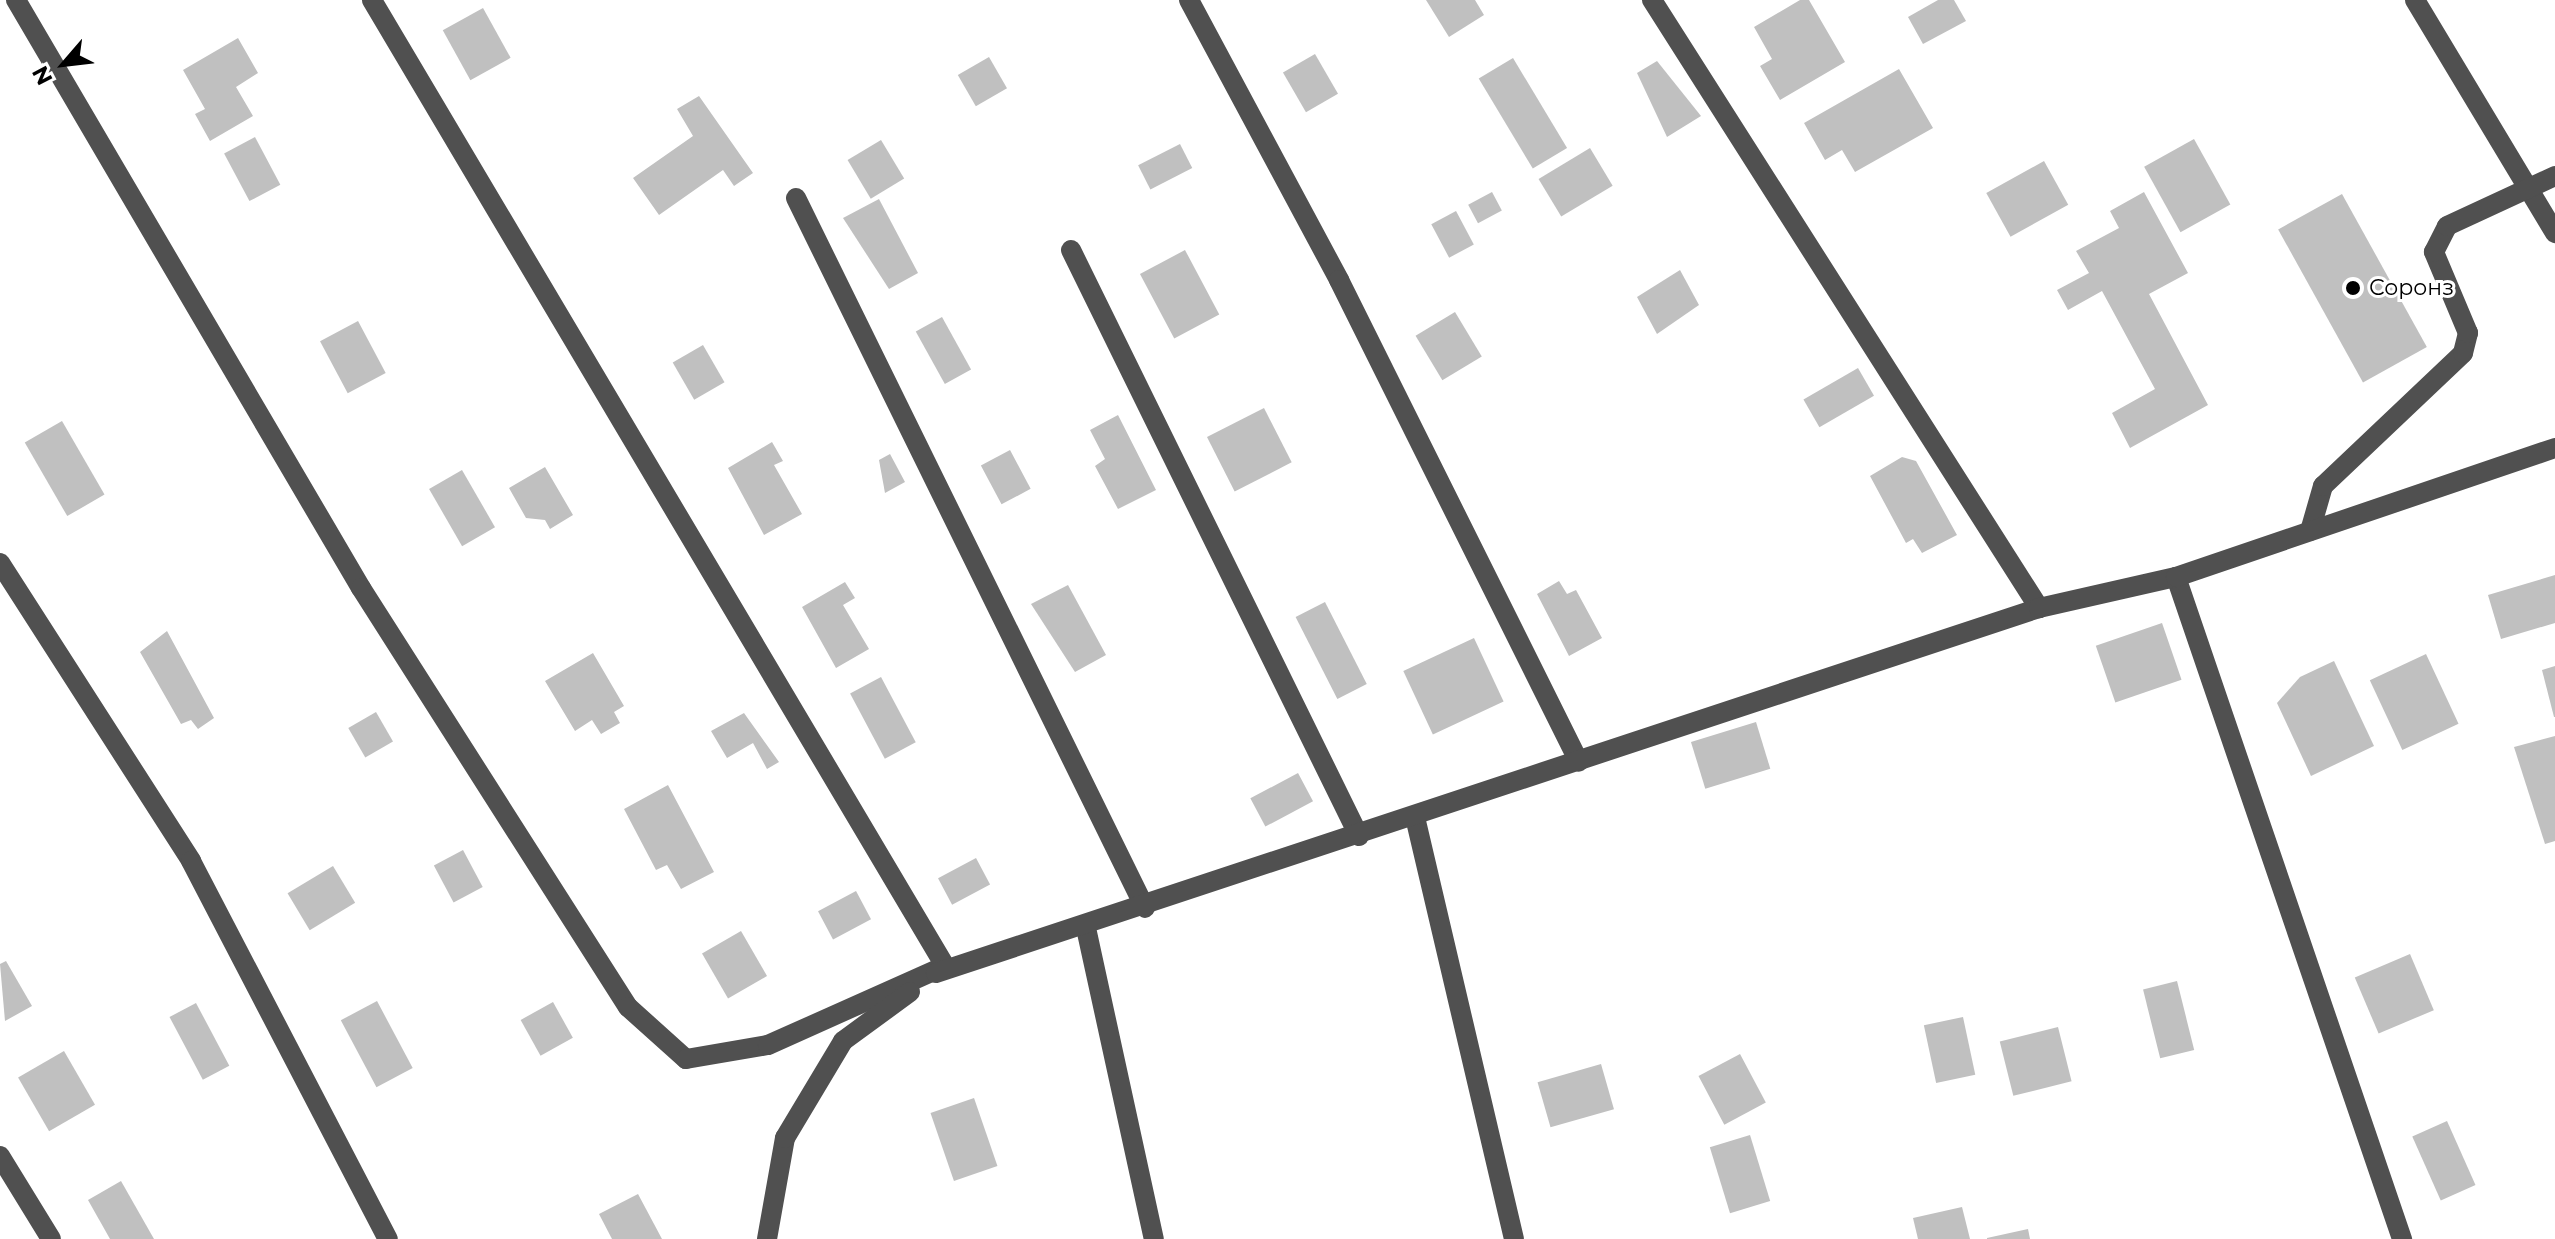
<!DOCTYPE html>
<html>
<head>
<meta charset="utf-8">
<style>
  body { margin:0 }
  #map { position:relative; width:2555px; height:1239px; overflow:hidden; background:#fff; font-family:Montserrat,sans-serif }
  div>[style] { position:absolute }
  .building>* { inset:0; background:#c0c0c0; transform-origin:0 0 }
  .minor>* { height:20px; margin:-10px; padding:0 10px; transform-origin:10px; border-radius:10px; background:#505050 }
  .dots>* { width:22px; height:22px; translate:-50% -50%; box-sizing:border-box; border:4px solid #fff; border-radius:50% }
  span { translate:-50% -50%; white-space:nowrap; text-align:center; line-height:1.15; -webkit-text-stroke:6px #fff; paint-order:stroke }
  .poi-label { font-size:22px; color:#000 }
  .left { translate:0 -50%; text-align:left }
  .north { position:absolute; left:24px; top:24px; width:80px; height:80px; -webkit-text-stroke:6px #fff; paint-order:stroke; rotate:242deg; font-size:22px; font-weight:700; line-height:32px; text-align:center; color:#000 }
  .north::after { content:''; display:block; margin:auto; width:28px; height:36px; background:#000; clip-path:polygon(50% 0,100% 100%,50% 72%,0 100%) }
</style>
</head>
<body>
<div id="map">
  <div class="building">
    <i style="clip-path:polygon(1426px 0,1475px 0,1484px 15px,1449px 37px)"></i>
    <i style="clip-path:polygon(1800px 0,1809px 0,1845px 62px,1780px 100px,1760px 66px,1772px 59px,1754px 27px)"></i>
    <i style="clip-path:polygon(1938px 0,1954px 0,1966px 21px,1923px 44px,1908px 17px)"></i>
    <i style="left:483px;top:8px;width:57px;height:46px;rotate:61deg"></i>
    <i style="clip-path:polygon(238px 38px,258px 73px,236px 87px,253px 116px,210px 141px,195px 114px,205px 109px,183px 70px)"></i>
    <i style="left:1315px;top:54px;width:46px;height:37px;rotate:60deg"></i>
    <i style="left:989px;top:57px;width:36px;height:36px;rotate:60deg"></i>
    <i style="left:1513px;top:58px;width:105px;height:40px;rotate:59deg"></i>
    <i style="clip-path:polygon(1657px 61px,1701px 116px,1667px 137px,1637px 73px)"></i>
    <i style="clip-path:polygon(1899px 69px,1933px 128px,1855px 172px,1842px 150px,1825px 160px,1804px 123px)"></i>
    <i style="clip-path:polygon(699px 96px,753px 173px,734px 186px,723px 170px,659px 215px,633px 178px,693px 136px,677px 109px)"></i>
    <i style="left:255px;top:137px;width:54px;height:35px;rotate:62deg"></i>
    <i style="left:2194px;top:139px;width:75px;height:57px;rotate:61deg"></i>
    <i style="left:881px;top:140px;width:45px;height:39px;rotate:59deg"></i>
    <i style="left:1180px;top:144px;width:27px;height:47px;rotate:63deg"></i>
    <i style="left:1590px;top:148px;width:44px;height:60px;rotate:59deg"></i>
    <i style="left:2044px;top:161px;width:50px;height:66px;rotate:61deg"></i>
    <i style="left:1492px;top:192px;width:21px;height:27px;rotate:62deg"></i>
    <i style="clip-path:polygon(2144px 192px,2188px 273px,2149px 294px,2208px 405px,2130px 448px,2112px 413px,2155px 389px,2102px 291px,2068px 310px,2057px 290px,2089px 273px,2076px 251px,2119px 228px,2110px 211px)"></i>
    <i style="left:2342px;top:194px;width:175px;height:73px;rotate:61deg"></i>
    <i style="clip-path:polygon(879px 199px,918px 273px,889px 289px,843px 218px)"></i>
    <i style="left:1456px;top:211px;width:38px;height:28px;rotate:62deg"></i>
    <i style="left:1185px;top:250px;width:73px;height:51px;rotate:62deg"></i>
    <i style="clip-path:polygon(1680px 270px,1699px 305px,1657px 334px,1637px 297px)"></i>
    <i style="left:1455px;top:312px;width:52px;height:46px;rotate:59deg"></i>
    <i style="left:942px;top:317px;width:60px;height:30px;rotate:61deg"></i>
    <i style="left:358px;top:321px;width:59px;height:43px;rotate:62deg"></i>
    <i style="left:703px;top:345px;width:43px;height:35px;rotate:60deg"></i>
    <i style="left:1858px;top:368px;width:32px;height:63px;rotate:60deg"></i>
    <i style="left:1264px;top:408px;width:61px;height:64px;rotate:63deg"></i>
    <i style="clip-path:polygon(1118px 415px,1156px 490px,1118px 509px,1095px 466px,1105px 459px,1090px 430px)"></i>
    <i style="left:62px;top:421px;width:85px;height:43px;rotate:60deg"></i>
    <i style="clip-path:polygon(772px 442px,783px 461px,774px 465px,802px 514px,764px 535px,728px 468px)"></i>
    <i style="left:1010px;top:450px;width:44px;height:33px;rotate:62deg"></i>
    <i style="clip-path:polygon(890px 454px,905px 482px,885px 493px,879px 460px)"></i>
    <i style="clip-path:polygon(1902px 457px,1916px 461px,1957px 535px,1922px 553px,1913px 539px,1906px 543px,1870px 476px)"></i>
    <i style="clip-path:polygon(545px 467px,573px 515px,550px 529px,545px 520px,526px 518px,509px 488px)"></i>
    <i style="left:462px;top:470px;width:66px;height:38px;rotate:60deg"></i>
    <i style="clip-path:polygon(2555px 575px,2555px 623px,2501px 639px,2488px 595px)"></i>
    <i style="clip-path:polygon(1559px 581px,1567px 594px,1576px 590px,1602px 638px,1569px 656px,1537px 594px)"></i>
    <i style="clip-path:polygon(845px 582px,855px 598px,843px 605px,869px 649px,836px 668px,802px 607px)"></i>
    <i style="clip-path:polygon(1068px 585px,1106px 655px,1075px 672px,1031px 604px)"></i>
    <i style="left:1325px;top:602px;width:92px;height:33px;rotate:63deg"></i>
    <i style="left:2162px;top:623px;width:60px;height:70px;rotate:71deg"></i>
    <i style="clip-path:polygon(167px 631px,214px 718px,198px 729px,191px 720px,181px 724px,140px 652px)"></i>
    <i style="left:1474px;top:638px;width:70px;height:78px;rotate:65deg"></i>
    <i style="clip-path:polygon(593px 653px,624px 706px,614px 712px,620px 723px,601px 734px,592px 720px,575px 731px,545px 681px)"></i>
    <i style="left:2426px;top:654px;width:77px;height:62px;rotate:65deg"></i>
    <i style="clip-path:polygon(2334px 661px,2374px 746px,2311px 776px,2277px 703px,2300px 677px)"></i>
    <i style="clip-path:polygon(2555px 666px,2555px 717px,2554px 717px,2542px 670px)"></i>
    <i style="left:881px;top:677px;width:74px;height:35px;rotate:62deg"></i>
    <i style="left:376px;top:712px;width:34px;height:32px;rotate:60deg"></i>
    <i style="clip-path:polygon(744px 713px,779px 762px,767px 769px,753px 743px,727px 758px,711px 731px)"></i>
    <i style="left:1756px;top:722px;width:49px;height:68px;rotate:73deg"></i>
    <i style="clip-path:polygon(2555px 736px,2555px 841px,2545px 844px,2514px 747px)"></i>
    <i style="left:1298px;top:773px;width:32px;height:54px;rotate:62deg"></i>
    <i style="clip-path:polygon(668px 785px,714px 872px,681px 889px,667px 865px,656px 870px,624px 809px)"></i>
    <i style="left:463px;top:850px;width:42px;height:33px;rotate:62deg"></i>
    <i style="left:976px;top:858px;width:30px;height:43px;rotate:62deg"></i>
    <i style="left:333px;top:866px;width:43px;height:53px;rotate:59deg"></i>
    <i style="left:856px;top:891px;width:32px;height:43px;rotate:62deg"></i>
    <i style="left:741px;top:931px;width:52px;height:45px;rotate:60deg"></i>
    <i style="left:2410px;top:954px;width:61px;height:60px;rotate:67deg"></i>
    <i style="clip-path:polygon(6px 961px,32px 1006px,5px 1021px,0 964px)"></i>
    <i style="left:2177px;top:981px;width:71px;height:35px;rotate:76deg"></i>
    <i style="left:377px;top:1001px;width:76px;height:41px;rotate:62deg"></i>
    <i style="left:553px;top:1002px;width:41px;height:37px;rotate:61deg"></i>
    <i style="left:196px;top:1003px;width:71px;height:30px;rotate:62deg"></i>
    <i style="left:1963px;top:1017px;width:59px;height:40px;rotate:78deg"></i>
    <i style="left:2058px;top:1027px;width:56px;height:60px;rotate:76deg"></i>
    <i style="left:64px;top:1051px;width:62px;height:53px;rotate:60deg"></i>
    <i style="left:1740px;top:1054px;width:55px;height:47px;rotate:62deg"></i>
    <i style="left:1601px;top:1064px;width:47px;height:66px;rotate:74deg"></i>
    <i style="left:974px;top:1098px;width:72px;height:46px;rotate:71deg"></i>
    <i style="left:2447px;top:1121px;width:70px;height:38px;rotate:66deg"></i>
    <i style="left:1750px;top:1135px;width:69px;height:42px;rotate:73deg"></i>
    <i style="clip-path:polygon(121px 1181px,154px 1239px,110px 1239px,88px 1200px)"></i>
    <i style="clip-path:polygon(638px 1194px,662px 1239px,612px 1239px,599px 1214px)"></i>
    <i style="clip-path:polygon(1962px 1207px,1970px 1239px,1918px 1239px,1913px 1218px)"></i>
    <i style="clip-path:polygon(2028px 1229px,2030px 1239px,1987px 1239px,1987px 1238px)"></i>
  </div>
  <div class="minor">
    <i style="left:16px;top:0;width:682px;rotate:59.6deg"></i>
    <i style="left:361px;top:588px;width:497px;rotate:57.5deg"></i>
    <i style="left:628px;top:1007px;width:78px;rotate:41.9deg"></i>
    <i style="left:686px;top:1059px;width:83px;rotate:-9.7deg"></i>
    <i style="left:768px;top:1045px;width:194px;rotate:-24.1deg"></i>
    <i style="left:945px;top:966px;width:1123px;rotate:-120.68deg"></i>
    <i style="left:1189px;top:0;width:318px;rotate:61.8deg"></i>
    <i style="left:1339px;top:280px;width:538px;rotate:63.53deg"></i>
    <i style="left:1652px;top:0;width:721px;rotate:57.52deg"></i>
    <i style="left:2415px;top:0;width:272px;rotate:59deg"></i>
    <i style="left:796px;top:198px;width:791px;rotate:63.82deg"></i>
    <i style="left:1071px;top:250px;width:653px;rotate:63.83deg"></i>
    <i style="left:2310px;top:531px;width:47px;rotate:-73.9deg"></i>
    <i style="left:2323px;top:486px;width:193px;rotate:-43.5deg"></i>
    <i style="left:2463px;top:353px;width:21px;rotate:-76deg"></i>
    <i style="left:2468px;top:333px;width:88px;rotate:-112.8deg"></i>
    <i style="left:2434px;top:252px;width:29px;rotate:-63deg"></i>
    <i style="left:2447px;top:226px;width:119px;rotate:-24.8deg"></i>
    <i style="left:0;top:563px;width:354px;rotate:57.3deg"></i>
    <i style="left:191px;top:861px;width:426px;rotate:62.5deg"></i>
    <i style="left:2176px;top:577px;width:700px;rotate:71.15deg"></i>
    <i style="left:1415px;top:817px;width:433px;rotate:76.8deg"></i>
    <i style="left:1086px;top:928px;width:318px;rotate:77.7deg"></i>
    <i style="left:936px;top:973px;width:1162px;rotate:-18.31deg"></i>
    <i style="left:2039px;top:608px;width:140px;rotate:-12.8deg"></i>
    <i style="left:2176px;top:577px;width:400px;rotate:-18.8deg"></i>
    <i style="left:0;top:1156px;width:97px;rotate:58.4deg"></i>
    <i style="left:767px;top:1239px;width:103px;rotate:-79.9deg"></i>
    <i style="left:785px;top:1138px;width:113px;rotate:-59.1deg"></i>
    <i style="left:843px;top:1041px;width:83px;rotate:-36.2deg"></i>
  </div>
  <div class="dots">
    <i style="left:2353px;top:288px;background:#000"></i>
  </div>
  <div class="poi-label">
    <span class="left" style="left:2369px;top:288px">Соронз</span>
  </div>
  <div class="north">N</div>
</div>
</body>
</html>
